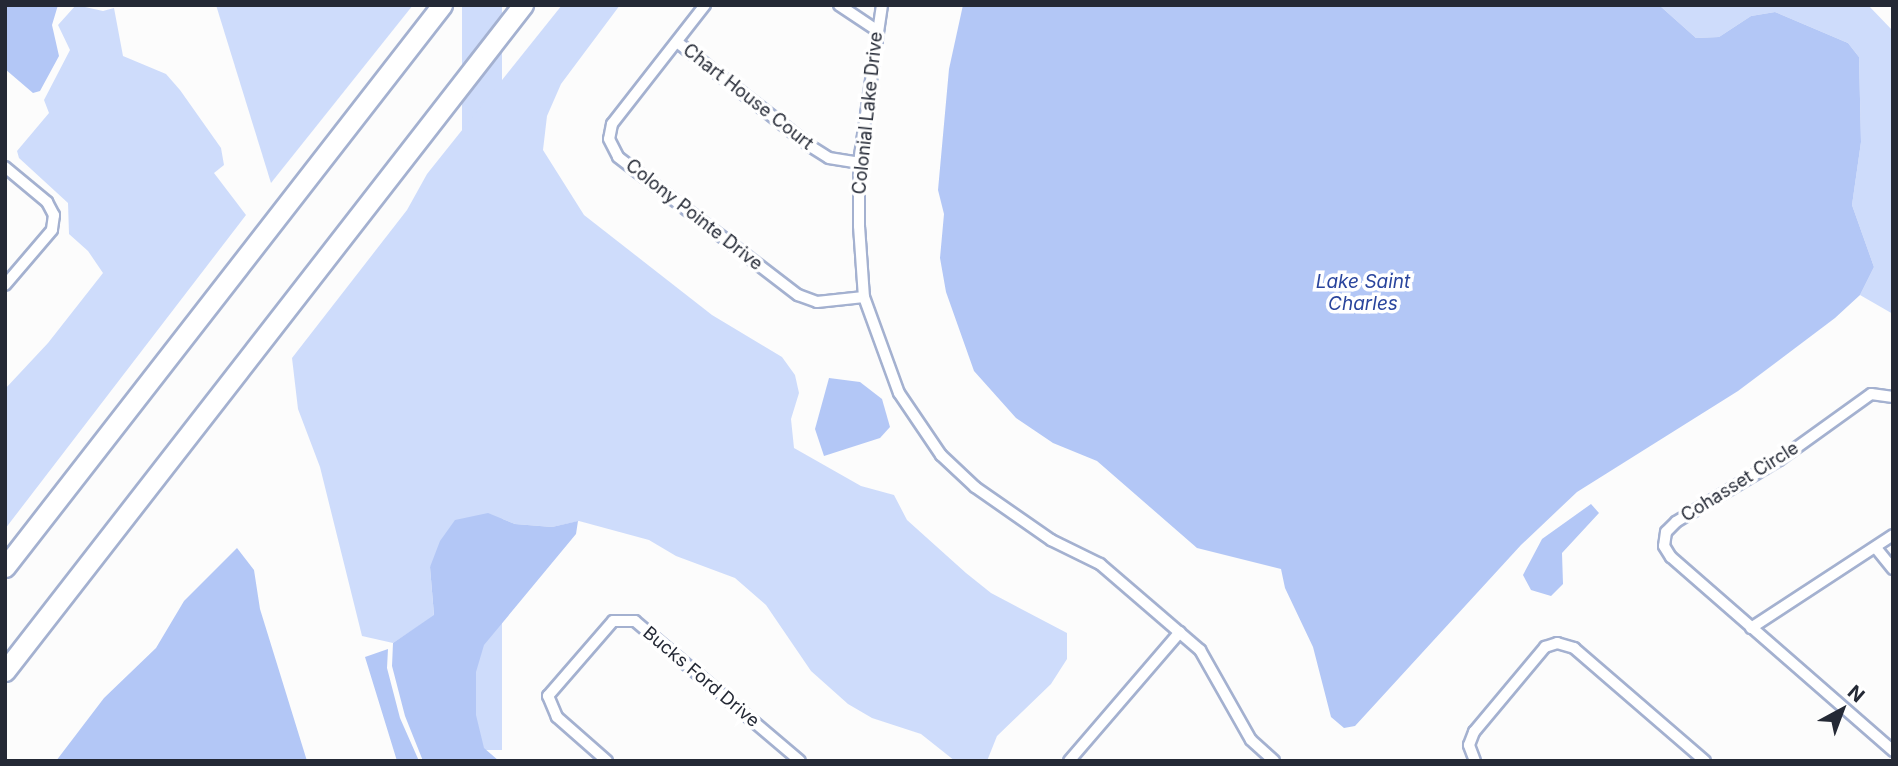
<!DOCTYPE html>
<html>
<head>
<meta charset="utf-8">
<style>
  body { margin:0 }
  #map { position:relative; width:1898px; height:766px; overflow:hidden; background:#fcfcfc; font-family:Inter,sans-serif }
  div>[style] { position:absolute }
  .green>* { inset:0; background:#cedcfb; transform-origin:0 0 }
  .water>* { inset:0; background:#b3c7f6 }
  .roads { filter:drop-shadow(2px 0 #a4b1d0) drop-shadow(-2px 0 #a4b1d0) drop-shadow(0 2px #a4b1d0) drop-shadow(0 -2px #a4b1d0) }
  .minor>* { height:10px; margin:-5px; padding:0 5px; transform-origin:5px; border-radius:5px; background:#fff }
  .motorway>* { height:19px; margin:-9.5px; padding:0 9.5px; transform-origin:9.5px; border-radius:9.5px; background:#fff }
  span { translate:-50% -50%; white-space:nowrap; text-align:center; line-height:1.15; -webkit-text-stroke:7px #fff; paint-order:stroke }
  .street-label { font-size:18px; color:#242935 }
  .water-label { font-size:19px; color:#2a459d; font-style:italic }
  .frame { position:absolute; inset:0; border:7px solid #242935; pointer-events:none }
  .north { position:absolute; left:1807px; top:675px; width:70px; height:70px; -webkit-text-stroke:5px #fff; paint-order:stroke; rotate:41deg; font-size:19px; font-weight:700; line-height:28px; text-align:center; color:#242935 }
  .north::after { content:''; display:block; margin:auto; width:24px; height:32px; background:#242935; clip-path:polygon(50% 0,100% 100%,50% 72%,0 100%) }
</style>
</head>
<body>
<div id="map">
  <div class="green">
    <i style="clip-path:polygon(76px 5px,103px 11px,114px 8px,123px 56px,166px 74px,180px 90px,221px 148px,224px 165px,214px 173px,246px 215px,5px 529px,5px 389px,48px 343px,103px 273px,88px 251px,69px 234px,68px 203px,19px 158px,17px 151px,49px 113px,44px 100px,70px 50px,58px 25px)"></i>
    <i style="clip-path:polygon(216px 5px,413px 5px,271px 183px)"></i>
    <i style="left:462px;top:5px;width:40px;height:745px"></i>
    <i style="clip-path:polygon(562px 5px,620px 5px,561px 84px,547px 116px,543px 150px,584px 215px,712px 315px,782px 357px,795px 375px,799px 393px,791px 419px,794px 448px,861px 486px,894px 495px,907px 520px,966px 573px,991px 593px,1067px 633px,1067px 659px,1051px 684px,997px 736px,987px 761px,955px 761px,921px 734px,872px 718px,848px 704px,811px 671px,766px 605px,735px 578px,676px 556px,649px 540px,579px 521px,552px 527px,515px 524px,488px 513px,430px 567px,434px 616px,393px 643px,362px 636px,320px 467px,298px 409px,292px 358px,407px 210px,427px 174px)"></i>
    <i style="clip-path:polygon(1659px 5px,1868px 5px,1893px 31px,1893px 314px,1860px 295px,1874px 267px,1852px 205px,1861px 142px,1859px 57px,1848px 43px,1775px 12px,1751px 16px,1719px 37px,1696px 38px)"></i>
  </div>
  <div class="water">
    <i style="clip-path:polygon(5px 5px,58px 5px,52px 25px,59px 56px,40px 91px,33px 93px,5px 69px)"></i>
    <i style="clip-path:polygon(963px 5px,1659px 5px,1696px 38px,1719px 37px,1751px 16px,1775px 12px,1848px 43px,1859px 57px,1861px 142px,1852px 205px,1874px 267px,1860px 295px,1835px 318px,1738px 391px,1577px 492px,1521px 545px,1355px 726px,1344px 728px,1331px 717px,1313px 647px,1285px 588px,1281px 569px,1197px 548px,1097px 461px,1053px 443px,1016px 418px,974px 371px,946px 292px,940px 258px,944px 214px,938px 190px,949px 69px)"></i>
    <i style="clip-path:polygon(829px 378px,860px 382px,882px 399px,890px 427px,880px 438px,824px 456px,815px 429px)"></i>
    <i style="clip-path:polygon(1591px 504px,1599px 513px,1562px 553px,1563px 584px,1551px 596px,1531px 590px,1523px 575px,1542px 539px)"></i>
    <i style="clip-path:polygon(488px 513px,515px 524px,552px 527px,578px 521px,576px 534px,484px 645px,476px 672px,476px 715px,484px 748px,499px 761px,423px 761px,405px 716px,392px 666px,393px 643px,434px 615px,430px 567px,440px 541px,455px 520px)"></i>
    <i style="clip-path:polygon(237px 548px,254px 570px,260px 609px,307px 761px,56px 761px,104px 698px,156px 648px,184px 601px)"></i>
    <i style="clip-path:polygon(388px 649px,387px 668px,400px 718px,419px 761px,397px 761px,365px 657px)"></i>
  </div>
  <div class="roads">
    <div class="minor">
      <i style="left:705px;top:5px;width:151px;rotate:128deg"></i>
      <i style="left:612px;top:124px;width:15px;rotate:101deg"></i>
      <i style="left:609px;top:139px;width:20px;rotate:63deg"></i>
      <i style="left:618px;top:157px;width:227px;rotate:37.5deg"></i>
      <i style="left:798px;top:295px;width:20px;rotate:20deg"></i>
      <i style="left:817px;top:302px;width:47px;rotate:-6.1deg"></i>
      <i style="left:839px;top:5px;width:43px;rotate:33.7deg"></i>
      <i style="left:882px;top:5px;width:160px;rotate:98.3deg"></i>
      <i style="left:859px;top:163px;width:63px;rotate:90deg"></i>
      <i style="left:859px;top:226px;width:71px;rotate:86deg"></i>
      <i style="left:864px;top:297px;width:102px;rotate:70deg"></i>
      <i style="left:899px;top:393px;width:75px;rotate:55.9deg"></i>
      <i style="left:941px;top:455px;width:47px;rotate:43.3deg"></i>
      <i style="left:975px;top:487px;width:93px;rotate:34.9deg"></i>
      <i style="left:1051px;top:540px;width:55px;rotate:26.1deg"></i>
      <i style="left:1100px;top:564px;width:132px;rotate:40.7deg"></i>
      <i style="left:1200px;top:650px;width:103px;rotate:60.5deg"></i>
      <i style="left:1251px;top:740px;width:31px;rotate:42deg"></i>
      <i style="left:677px;top:42px;width:169px;rotate:38deg"></i>
      <i style="left:810px;top:146px;width:22px;rotate:32deg"></i>
      <i style="left:829px;top:158px;width:30px;rotate:9deg"></i>
      <i style="left:5px;top:167px;width:55px;rotate:39.8deg"></i>
      <i style="left:47px;top:202px;width:15px;rotate:62deg"></i>
      <i style="left:54px;top:215px;width:15px;rotate:98deg"></i>
      <i style="left:52px;top:230px;width:72px;rotate:130.5deg"></i>
      <i style="left:1893px;top:397px;width:22px;rotate:-172deg"></i>
      <i style="left:1871px;top:394px;width:113px;rotate:144.3deg"></i>
      <i style="left:1779px;top:460px;width:120px;rotate:149deg"></i>
      <i style="left:1676px;top:522px;width:14px;rotate:135deg"></i>
      <i style="left:1666px;top:532px;width:14px;rotate:98deg"></i>
      <i style="left:1664px;top:546px;width:13px;rotate:58deg"></i>
      <i style="left:1671px;top:557px;width:295px;rotate:41.1deg"></i>
      <i style="left:1876px;top:548px;width:27px;rotate:51deg"></i>
      <i style="left:1751px;top:628px;width:170px;rotate:-33.2deg"></i>
      <i style="left:607px;top:761px;width:67px;rotate:-138.7deg"></i>
      <i style="left:557px;top:717px;width:23px;rotate:-113deg"></i>
      <i style="left:548px;top:696px;width:99px;rotate:-49.1deg"></i>
      <i style="left:613px;top:621px;width:22px"></i>
      <i style="left:635px;top:621px;width:216px;rotate:40.3deg"></i>
      <i style="left:1069px;top:761px;width:170px;rotate:-49.3deg"></i>
      <i style="left:1475px;top:761px;width:17px;rotate:-111deg"></i>
      <i style="left:1469px;top:745px;width:14px;rotate:-69deg"></i>
      <i style="left:1474px;top:732px;width:111px;rotate:-50.1deg"></i>
      <i style="left:1545px;top:647px;width:13px;rotate:-18deg"></i>
      <i style="left:1557px;top:643px;width:18px;rotate:16deg"></i>
      <i style="left:1574px;top:648px;width:173px;rotate:40.8deg"></i>
    </div>
    <div class="motorway">
      <i style="left:5px;top:567px;width:712px;rotate:-52.13deg"></i>
      <i style="left:5px;top:671px;width:844px;rotate:-52.13deg"></i>
    </div>
  </div>
  <div class="street-label">
    <span style="left:748px;top:97px;rotate:38deg">Chart House Court</span>
    <span style="left:868px;top:113px;rotate:-84deg">Colonial Lake Drive</span>
    <span style="left:694px;top:215px;rotate:38deg">Colony Pointe Drive</span>
    <span style="left:1740px;top:482px;rotate:-32deg">Cohasset Circle</span>
    <span style="left:701px;top:677px;rotate:40deg">Bucks Ford Drive</span>
  </div>
  <div class="water-label">
    <span style="left:1363px;top:293px">Lake Saint<br>Charles</span>
  </div>
  <div class="frame"></div>
  <div class="north">N</div>
</div>
</body>
</html>
